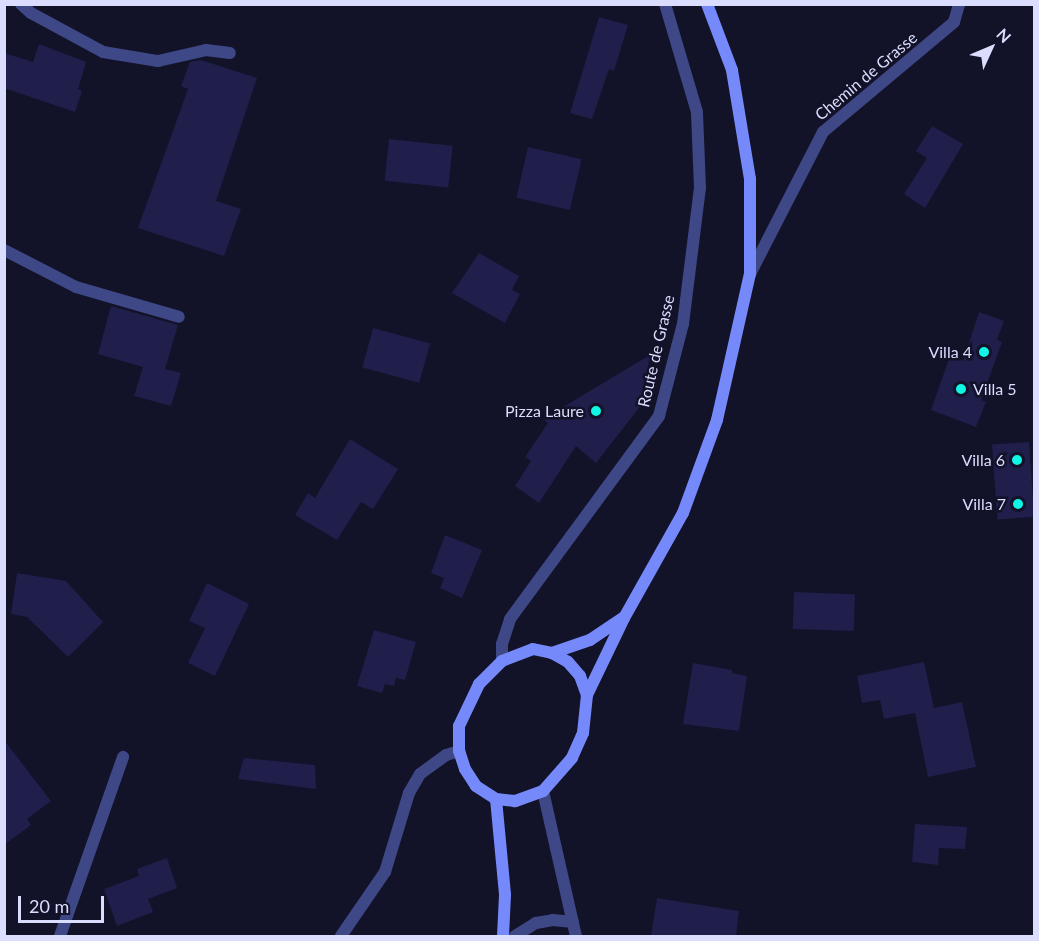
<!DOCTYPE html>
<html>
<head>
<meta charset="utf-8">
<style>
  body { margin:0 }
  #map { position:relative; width:1039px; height:941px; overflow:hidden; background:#121229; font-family:Lato,sans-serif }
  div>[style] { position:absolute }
  .building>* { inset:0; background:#201e4a; transform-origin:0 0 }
  .service>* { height:12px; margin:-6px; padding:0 6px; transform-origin:6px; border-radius:6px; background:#3f4886 }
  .minor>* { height:12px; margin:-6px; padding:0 6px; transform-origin:6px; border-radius:6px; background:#3f4886 }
  .tertiary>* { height:12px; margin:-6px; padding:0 6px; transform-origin:6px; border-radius:6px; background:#3f4886 }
  .secondary>* { height:12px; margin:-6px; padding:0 6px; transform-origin:6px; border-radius:6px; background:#7689fa }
  .dots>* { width:16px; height:16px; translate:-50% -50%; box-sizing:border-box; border:3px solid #121229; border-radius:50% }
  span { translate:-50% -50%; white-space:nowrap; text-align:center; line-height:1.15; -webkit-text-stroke:5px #121229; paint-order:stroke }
  .street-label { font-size:16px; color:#dbddfe }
  .poi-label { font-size:16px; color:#dbddfe }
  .right { translate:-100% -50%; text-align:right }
  .left { translate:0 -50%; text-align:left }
  .frame { position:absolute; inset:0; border:6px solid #dbddfe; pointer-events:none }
  .north { position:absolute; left:961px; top:18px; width:60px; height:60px; -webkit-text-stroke:4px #121229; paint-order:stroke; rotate:46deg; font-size:16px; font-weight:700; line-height:24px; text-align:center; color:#dbddfe }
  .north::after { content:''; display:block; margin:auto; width:21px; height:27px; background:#dbddfe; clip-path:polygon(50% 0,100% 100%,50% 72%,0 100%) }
  .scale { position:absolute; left:18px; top:896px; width:86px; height:27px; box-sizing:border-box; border:3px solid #dbddfe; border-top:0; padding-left:8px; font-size:18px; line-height:21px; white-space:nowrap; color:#dbddfe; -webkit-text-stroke:4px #121229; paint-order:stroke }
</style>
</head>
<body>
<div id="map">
  <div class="building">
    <i style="clip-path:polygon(599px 17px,628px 25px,614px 71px,609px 69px,592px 119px,570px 113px)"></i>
    <i style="clip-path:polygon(39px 44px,86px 62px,78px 89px,82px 91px,75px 112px,4px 88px,4px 53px,33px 62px)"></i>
    <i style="clip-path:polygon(201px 60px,257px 78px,216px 201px,241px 209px,224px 256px,138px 228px,188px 89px,181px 86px,190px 62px)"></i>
    <i style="clip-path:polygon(932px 126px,963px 144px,925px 208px,904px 194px,927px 158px,916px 151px)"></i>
    <i style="left:389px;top:139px;width:64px;height:42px;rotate:6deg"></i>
    <i style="left:528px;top:147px;width:55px;height:52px;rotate:13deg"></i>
    <i style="clip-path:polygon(479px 253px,519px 276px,512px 290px,520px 294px,505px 323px,452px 293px)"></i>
    <i style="clip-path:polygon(111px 306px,178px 325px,165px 369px,181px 373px,171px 406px,134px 396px,143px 367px,98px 354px)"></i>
    <i style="clip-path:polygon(979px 312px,1004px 321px,997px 340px,1002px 342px,981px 400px,986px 402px,976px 427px,931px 410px,950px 356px,963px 361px)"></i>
    <i style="left:373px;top:328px;width:59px;height:41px;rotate:15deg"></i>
    <i style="clip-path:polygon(650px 355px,642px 404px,596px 463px,576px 446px,539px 503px,515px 486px,531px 461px,525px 457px,548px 423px,543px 419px)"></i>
    <i style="clip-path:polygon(350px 439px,398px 469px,373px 509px,361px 502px,337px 540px,295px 515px,308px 493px,315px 498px)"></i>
    <i style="left:1029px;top:442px;width:75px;height:37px;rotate:86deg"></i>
    <i style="clip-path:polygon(445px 535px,482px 550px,462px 598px,440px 588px,444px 578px,431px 573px)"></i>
    <i style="clip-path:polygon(17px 573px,66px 581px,103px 622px,68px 657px,27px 617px,11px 614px)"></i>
    <i style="clip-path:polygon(207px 583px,249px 604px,215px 676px,188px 663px,205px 628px,189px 621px)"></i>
    <i style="left:794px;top:592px;width:61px;height:37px;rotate:2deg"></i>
    <i style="clip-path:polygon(374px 630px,416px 642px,405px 680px,396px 678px,394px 686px,385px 684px,382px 693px,357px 686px)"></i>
    <i style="clip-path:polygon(924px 662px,934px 708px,962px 702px,976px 767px,928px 777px,915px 713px,884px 719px,880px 700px,862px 703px,857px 676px)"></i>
    <i style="clip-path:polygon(693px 663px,732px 670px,732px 673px,747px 676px,739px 731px,683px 724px)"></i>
    <i style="clip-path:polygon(4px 740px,51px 801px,27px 819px,31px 825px,4px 845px)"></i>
    <i style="clip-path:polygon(244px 758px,315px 765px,316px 789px,238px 779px)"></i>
    <i style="clip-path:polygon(915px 824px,967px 827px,965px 849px,939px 848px,938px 865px,912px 862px)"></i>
    <i style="clip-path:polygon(167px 858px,177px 888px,148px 899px,153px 912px,117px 926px,104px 889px,139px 876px,137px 869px)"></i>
    <i style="clip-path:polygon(657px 898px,739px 911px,736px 936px,651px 936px)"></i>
  </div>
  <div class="service">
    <i style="left:21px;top:4px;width:13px;rotate:42deg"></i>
    <i style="left:31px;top:13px;width:82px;rotate:28.4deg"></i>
    <i style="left:103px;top:52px;width:56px;rotate:9.3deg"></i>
    <i style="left:158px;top:61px;width:49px;rotate:-12.9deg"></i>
    <i style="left:206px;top:50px;width:24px;rotate:7deg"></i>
    <i style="left:4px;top:250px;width:81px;rotate:27.2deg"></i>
    <i style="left:76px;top:287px;width:107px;rotate:16.2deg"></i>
  </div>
  <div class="minor">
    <i style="left:750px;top:274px;width:160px;rotate:-62.8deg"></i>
    <i style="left:823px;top:132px;width:171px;rotate:-40deg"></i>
    <i style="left:954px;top:22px;width:19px;rotate:-74deg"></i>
    <i style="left:502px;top:661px;width:17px;rotate:-90deg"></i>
    <i style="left:502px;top:644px;width:26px;rotate:-72deg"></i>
    <i style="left:510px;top:619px;width:252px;rotate:-53.7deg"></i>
    <i style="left:659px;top:416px;width:95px;rotate:-75.4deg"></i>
    <i style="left:683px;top:324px;width:137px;rotate:-82.9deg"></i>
    <i style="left:700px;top:188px;width:76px;rotate:-92.3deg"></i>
    <i style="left:697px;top:112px;width:113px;rotate:-106.5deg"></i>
    <i style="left:543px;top:791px;width:149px;rotate:77.2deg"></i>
    <i style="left:60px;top:936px;width:190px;rotate:-70.6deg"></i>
    <i style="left:515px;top:936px;width:25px;rotate:-32deg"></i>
    <i style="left:536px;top:923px;width:17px;rotate:-10deg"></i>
    <i style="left:553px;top:920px;width:20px;rotate:6deg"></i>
  </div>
  <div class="tertiary">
    <i style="left:341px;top:936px;width:78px;rotate:-55.5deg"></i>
    <i style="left:385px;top:872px;width:83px;rotate:-73.1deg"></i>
    <i style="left:409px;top:793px;width:22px;rotate:-60deg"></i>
    <i style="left:420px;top:774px;width:32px;rotate:-36deg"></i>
    <i style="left:446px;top:755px;width:14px;rotate:-17deg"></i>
  </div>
  <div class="secondary">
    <i style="left:533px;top:649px;width:19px;rotate:12deg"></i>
    <i style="left:552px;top:653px;width:18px;rotate:29deg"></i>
    <i style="left:568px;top:662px;width:18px;rotate:49deg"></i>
    <i style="left:580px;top:676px;width:20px;rotate:70deg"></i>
    <i style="left:587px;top:695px;width:38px;rotate:96deg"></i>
    <i style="left:583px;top:733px;width:27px;rotate:114deg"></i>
    <i style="left:572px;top:758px;width:44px;rotate:131.3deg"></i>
    <i style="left:543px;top:791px;width:30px;rotate:160deg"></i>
    <i style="left:515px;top:801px;width:19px;rotate:-174deg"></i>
    <i style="left:496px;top:799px;width:24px;rotate:-147deg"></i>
    <i style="left:476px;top:786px;width:20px;rotate:-123deg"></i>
    <i style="left:465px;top:769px;width:19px;rotate:-108deg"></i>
    <i style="left:459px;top:751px;width:25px;rotate:-90deg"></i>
    <i style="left:459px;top:726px;width:47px;rotate:-64.5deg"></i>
    <i style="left:479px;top:684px;width:33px;rotate:-45deg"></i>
    <i style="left:502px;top:661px;width:33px;rotate:-21deg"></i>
    <i style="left:552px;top:653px;width:40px;rotate:-18.9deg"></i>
    <i style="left:590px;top:640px;width:40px;rotate:-34deg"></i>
    <i style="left:587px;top:695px;width:85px;rotate:-64.3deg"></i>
    <i style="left:624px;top:618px;width:120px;rotate:-60.7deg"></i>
    <i style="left:683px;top:513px;width:99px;rotate:-69.9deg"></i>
    <i style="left:717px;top:420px;width:150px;rotate:-77.3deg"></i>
    <i style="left:750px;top:274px;width:95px;rotate:-90deg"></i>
    <i style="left:750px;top:179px;width:110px;rotate:-99.4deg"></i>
    <i style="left:732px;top:70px;width:71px;rotate:-110.7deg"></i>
    <i style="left:496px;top:799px;width:96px;rotate:84.6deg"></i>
    <i style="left:505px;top:895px;width:41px;rotate:92.8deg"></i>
  </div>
  <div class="dots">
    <i style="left:984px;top:352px;background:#0ff6e6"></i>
    <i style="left:961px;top:389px;background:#0ff6e6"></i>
    <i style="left:596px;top:411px;background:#0ff6e6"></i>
    <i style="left:1017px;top:460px;background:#0ff6e6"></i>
    <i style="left:1018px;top:504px;background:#0ff6e6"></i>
  </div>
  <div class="street-label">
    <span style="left:866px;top:76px;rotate:-40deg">Chemin de Grasse</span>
    <span style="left:656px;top:351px;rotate:-77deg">Route de Grasse</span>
  </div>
  <div class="poi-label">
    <span class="right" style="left:972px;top:352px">Villa 4</span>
    <span class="left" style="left:973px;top:389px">Villa 5</span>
    <span class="right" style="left:584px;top:411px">Pizza Laure</span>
    <span class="right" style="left:1005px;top:460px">Villa 6</span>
    <span class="right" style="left:1006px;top:504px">Villa 7</span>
  </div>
  <div class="frame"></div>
  <div class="north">N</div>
  <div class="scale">20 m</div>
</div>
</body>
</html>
